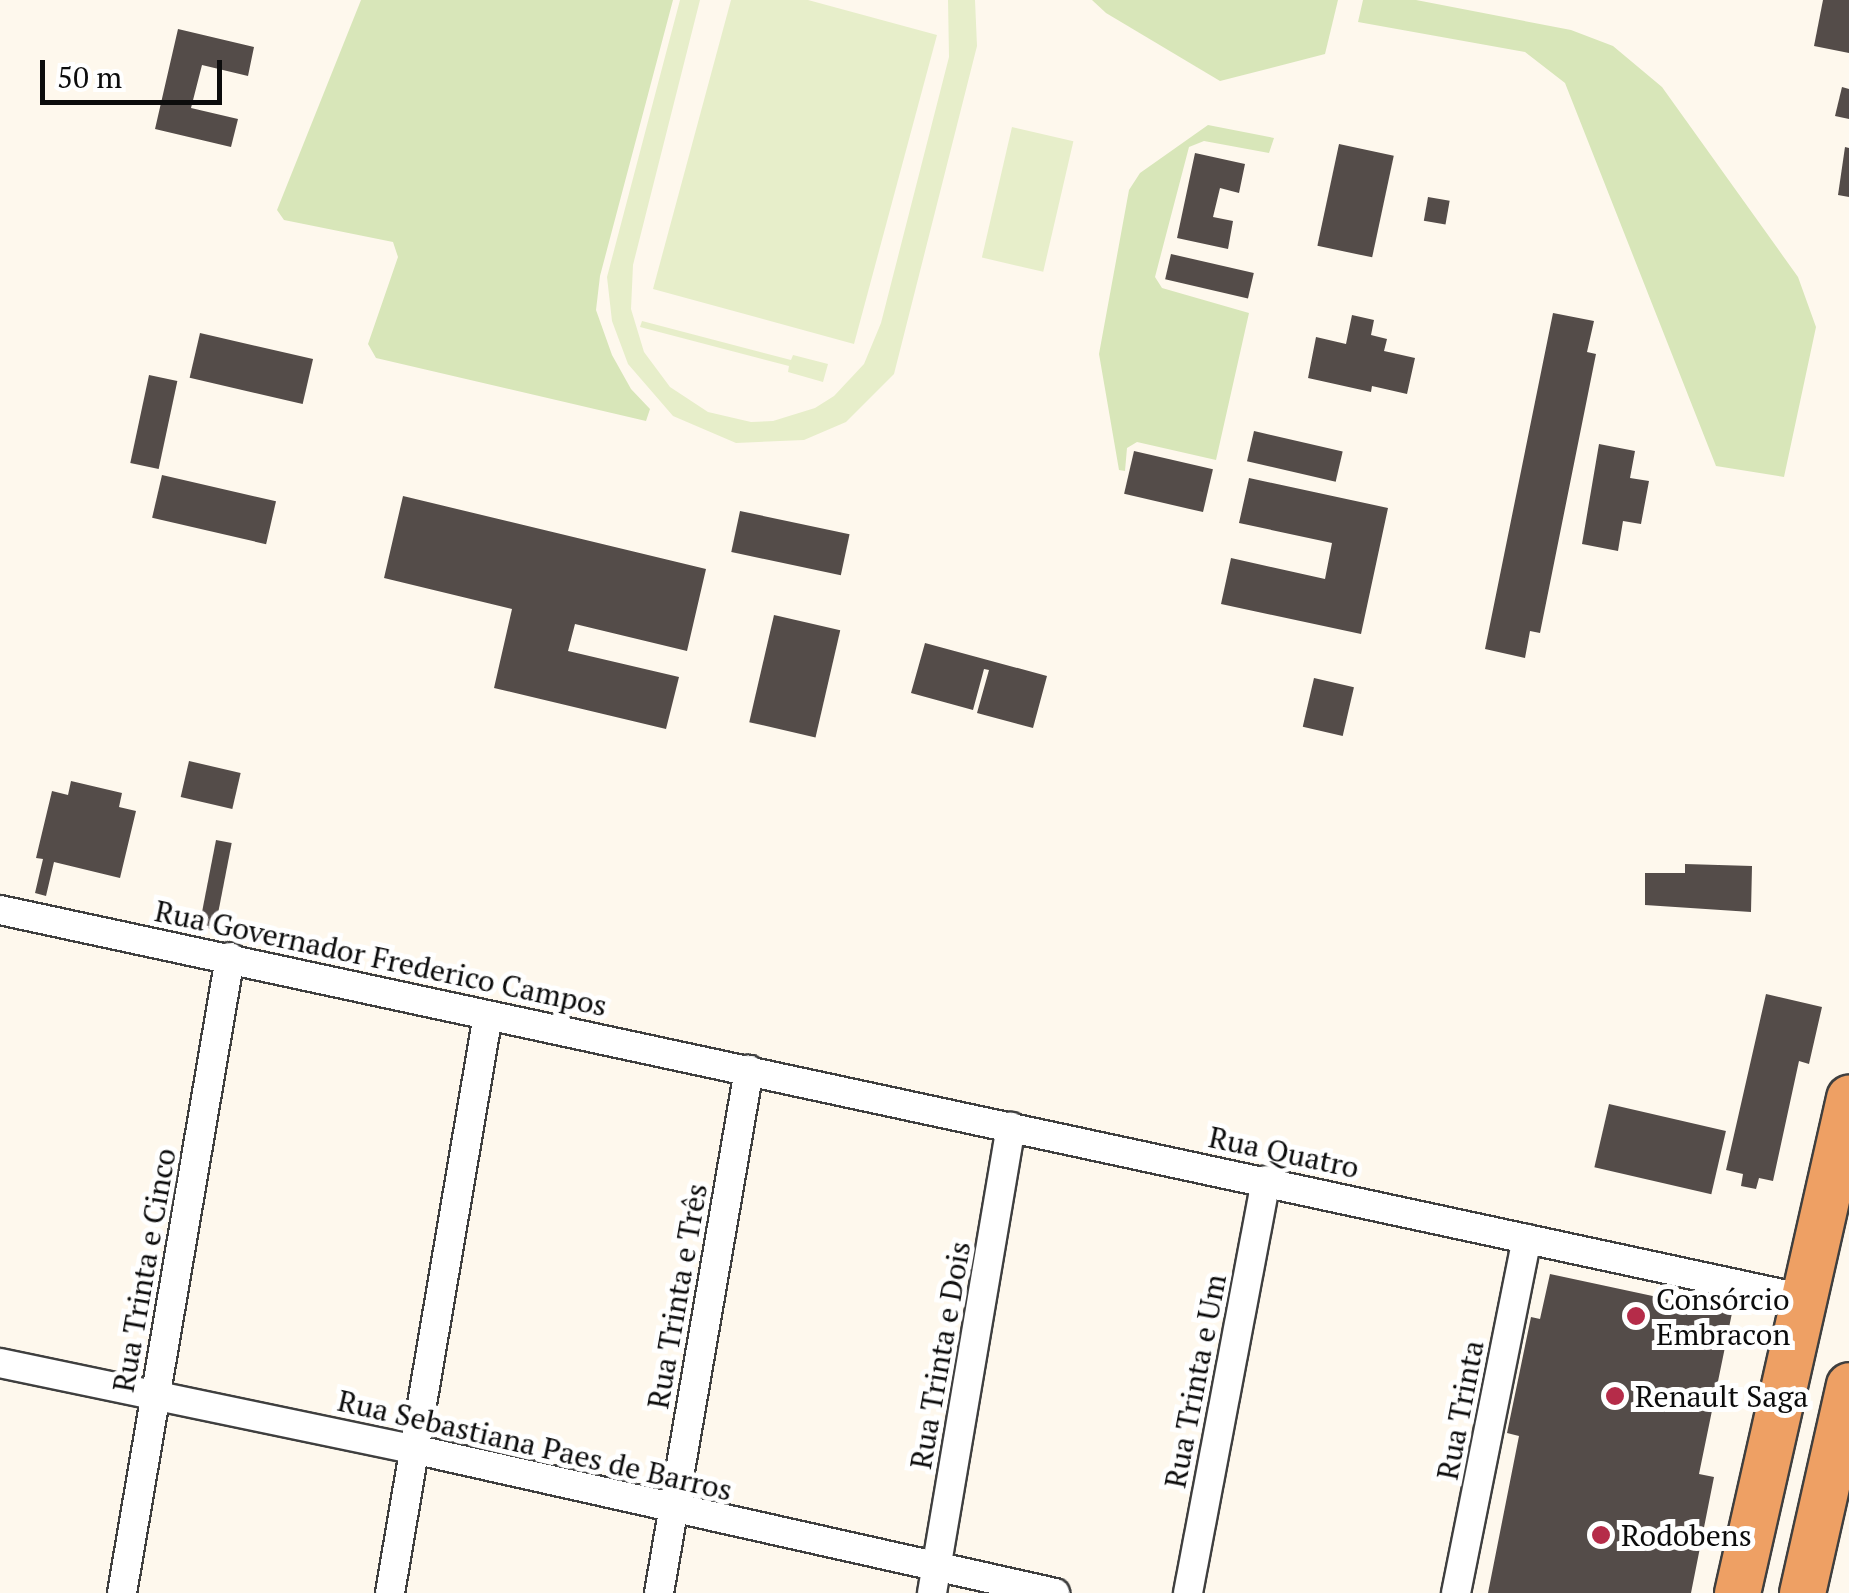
<!DOCTYPE html>
<html>
<head>
<meta charset="utf-8">
<style>
  body { margin:0 }
  #map { position:relative; width:1849px; height:1593px; overflow:hidden; background:#fef8ed; font-family:"PT Serif",serif }
  div>[style] { position:absolute }
  .green>* { inset:0; background:#d8e6b9 }
  .pitch>* { inset:0; background:#e7eeca; transform-origin:0 0 }
  .building>* { inset:0; background:#544c49; transform-origin:0 0 }
  .roads { filter:drop-shadow(2px 0 #3f3f3f) drop-shadow(-2px 0 #3f3f3f) drop-shadow(0 2px #3f3f3f) drop-shadow(0 -2px #3f3f3f) }
  .minor>* { height:28px; margin:-14px; padding:0 14px; transform-origin:14px; border-radius:14px; background:#fff }
  .trunk>* { height:45px; margin:-22.5px; padding:0 22.5px; transform-origin:22.5px; border-radius:22.5px; background:#eea064 }
  .dots>* { width:28px; height:28px; translate:-50% -50%; box-sizing:border-box; border:5px solid #fff; border-radius:50% }
  span { translate:-50% -50%; white-space:nowrap; text-align:center; line-height:1.15; -webkit-text-stroke:10px #fff; paint-order:stroke }
  .street-label { font-size:30px; color:#0c0c0c }
  .poi-label { font-size:30px; color:#0c0c0c }
  .left { translate:0 -50%; text-align:left }
  .scale { position:absolute; left:40px; top:60px; width:182px; height:45px; box-sizing:border-box; border:5px solid #0c0c0c; border-top:0; padding-left:12px; font-size:30px; line-height:35px; white-space:nowrap; color:#0c0c0c; -webkit-text-stroke:8px #fff; paint-order:stroke }
</style>
</head>
<body>
<div id="map">
  <div class="green">
    <i style="clip-path:polygon(361px 0,673px 0,600px 276px,596px 310px,612px 355px,631px 389px,650px 409px,646px 421px,376px 358px,368px 344px,398px 257px,393px 242px,284px 220px,277px 210px)"></i>
    <i style="clip-path:polygon(1092px 0,1338px 0,1325px 54px,1220px 81px,1106px 13px)"></i>
    <i style="clip-path:polygon(1363px 0,1416px 0,1571px 30px,1613px 46px,1662px 87px,1798px 277px,1816px 327px,1784px 477px,1716px 466px,1565px 83px,1525px 52px,1358px 22px)"></i>
    <i style="clip-path:polygon(1208px 125px,1274px 138px,1269px 153px,1204px 141px,1189px 147px,1155px 277px,1162px 288px,1249px 313px,1216px 460px,1137px 442px,1127px 448px,1125px 471px,1119px 470px,1099px 354px,1129px 190px,1140px 173px)"></i>
  </div>
  <div class="pitch">
    <i style="clip-path:polygon(680px 0,700px 0,633px 265px,631px 309px,644px 352px,670px 387px,708px 412px,751px 422px,773px 421px,815px 408px,834px 396px,864px 364px,881px 323px,949px 57px,948px 0,975px 0,977px 46px,894px 374px,846px 422px,804px 440px,736px 443px,673px 416px,628px 364px,612px 321px,607px 277px)"></i>
    <i style="clip-path:polygon(731px 0,808px 0,937px 35px,854px 344px,653px 289px)"></i>
    <i style="left:1012px;top:127px;width:63px;height:134px;rotate:13deg"></i>
    <i style="clip-path:polygon(642px 321px,791px 360px,793px 355px,828px 364px,823px 382px,788px 372px,789px 366px,640px 327px)"></i>
  </div>
  <div class="building">
    <i style="clip-path:polygon(1823px 0,1849px 0,1849px 53px,1814px 46px)"></i>
    <i style="clip-path:polygon(178px 29px,254px 47px,248px 76px,202px 65px,191px 108px,238px 119px,231px 147px,155px 129px)"></i>
    <i style="clip-path:polygon(1842px 87px,1849px 89px,1849px 119px,1835px 116px)"></i>
    <i style="left:1339px;top:144px;width:56px;height:104px;rotate:12deg"></i>
    <i style="clip-path:polygon(1845px 147px,1849px 148px,1849px 197px,1838px 195px)"></i>
    <i style="clip-path:polygon(1195px 153px,1245px 164px,1239px 193px,1220px 188px,1213px 217px,1233px 221px,1228px 249px,1177px 238px)"></i>
    <i style="left:1428px;top:197px;width:22px;height:24px;rotate:10deg"></i>
    <i style="left:1171px;top:254px;width:85px;height:26px;rotate:13deg"></i>
    <i style="clip-path:polygon(1553px 313px,1594px 321px,1587px 352px,1596px 354px,1540px 633px,1530px 631px,1525px 658px,1485px 649px)"></i>
    <i style="clip-path:polygon(1352px 315px,1374px 320px,1371px 335px,1387px 339px,1384px 351px,1415px 358px,1407px 394px,1372px 386px,1371px 392px,1308px 378px,1316px 337px,1346px 344px)"></i>
    <i style="left:200px;top:333px;width:116px;height:46px;rotate:13deg"></i>
    <i style="left:149px;top:375px;width:29px;height:90px;rotate:12deg"></i>
    <i style="left:1254px;top:431px;width:91px;height:31px;rotate:13deg"></i>
    <i style="clip-path:polygon(1599px 444px,1635px 451px,1630px 478px,1649px 481px,1641px 524px,1623px 521px,1618px 551px,1582px 544px)"></i>
    <i style="left:1134px;top:451px;width:81px;height:44px;rotate:13deg"></i>
    <i style="left:162px;top:475px;width:117px;height:44px;rotate:13deg"></i>
    <i style="clip-path:polygon(1249px 478px,1388px 508px,1361px 634px,1221px 604px,1231px 558px,1325px 579px,1332px 543px,1239px 523px)"></i>
    <i style="clip-path:polygon(403px 496px,706px 569px,687px 651px,575px 624px,568px 651px,679px 677px,666px 729px,494px 688px,512px 609px,384px 578px)"></i>
    <i style="left:740px;top:511px;width:112px;height:42px;rotate:12deg"></i>
    <i style="left:774px;top:615px;width:68px;height:110px;rotate:13deg"></i>
    <i style="clip-path:polygon(925px 643px,1047px 676px,1033px 728px,977px 713px,989px 670px,984px 669px,973px 710px,911px 693px)"></i>
    <i style="left:1314px;top:678px;width:41px;height:50px;rotate:13deg"></i>
    <i style="left:189px;top:761px;width:53px;height:37px;rotate:13deg"></i>
    <i style="clip-path:polygon(71px 781px,122px 793px,119px 807px,136px 811px,120px 878px,54px 862px,46px 896px,35px 893px,43px 859px,36px 858px,52px 791px,68px 795px)"></i>
    <i style="left:216px;top:840px;width:16px;height:88px;rotate:11deg"></i>
    <i style="clip-path:polygon(1685px 864px,1752px 866px,1751px 912px,1645px 905px,1645px 873px,1685px 873px)"></i>
    <i style="clip-path:polygon(1766px 994px,1822px 1007px,1809px 1064px,1799px 1061px,1773px 1181px,1759px 1178px,1756px 1189px,1741px 1186px,1743px 1174px,1726px 1170px)"></i>
    <i style="left:1609px;top:1104px;width:120px;height:65px;rotate:13deg"></i>
    <i style="clip-path:polygon(1550px 1274px,1732px 1313px,1699px 1474px,1714px 1477px,1691px 1593px,1488px 1593px,1519px 1436px,1507px 1433px,1531px 1317px,1540px 1319px)"></i>
  </div>
  <div class="roads">
    <div class="minor">
      <i style="left:0;top:910px;width:1847px;rotate:12.16deg"></i>
      <i style="left:0;top:1363px;width:422px;rotate:11.8deg"></i>
      <i style="left:413px;top:1449px;width:658px;rotate:12.64deg"></i>
      <i style="left:122px;top:1593px;width:645px;rotate:-80.36deg"></i>
      <i style="left:390px;top:1593px;width:586px;rotate:-80.38deg"></i>
      <i style="left:659px;top:1593px;width:531px;rotate:-80.24deg"></i>
      <i style="left:932px;top:1593px;width:473px;rotate:-80.4deg"></i>
      <i style="left:1188px;top:1593px;width:420px;rotate:-79.3deg"></i>
      <i style="left:1456px;top:1593px;width:361px;rotate:-78.7deg"></i>
    </div>
    <div class="trunk">
      <i style="left:1737px;top:1593px;width:508px;rotate:-77.25deg"></i>
      <i style="left:1802px;top:1593px;width:213px;rotate:-77.3deg"></i>
    </div>
  </div>
  <div class="dots">
    <i style="left:1636px;top:1316px;background:#b52c49"></i>
    <i style="left:1615px;top:1396px;background:#b52c49"></i>
    <i style="left:1601px;top:1535px;background:#b52c49"></i>
  </div>
  <div class="street-label">
    <span style="left:381px;top:958px;rotate:12deg">Rua Governador Frederico Campos</span>
    <span style="left:1284px;top:1152px;rotate:12deg">Rua Quatro</span>
    <span style="left:144px;top:1270px;rotate:-80deg">Rua Trinta e Cinco</span>
    <span style="left:677px;top:1296px;rotate:-80deg">Rua Trinta e Três</span>
    <span style="left:940px;top:1355px;rotate:-80deg">Rua Trinta e Dois</span>
    <span style="left:1195px;top:1381px;rotate:-79deg">Rua Trinta e Um</span>
    <span style="left:1460px;top:1410px;rotate:-79deg">Rua Trinta</span>
    <span style="left:535px;top:1445px;rotate:13deg">Rua Sebastiana Paes de Barros</span>
  </div>
  <div class="poi-label">
    <span class="left" style="left:1656px;top:1316px">Consórcio<br>Embracon</span>
    <span class="left" style="left:1635px;top:1396px">Renault Saga</span>
    <span class="left" style="left:1621px;top:1535px">Rodobens</span>
  </div>
  <div class="scale">50 m</div>
</div>
</body>
</html>
